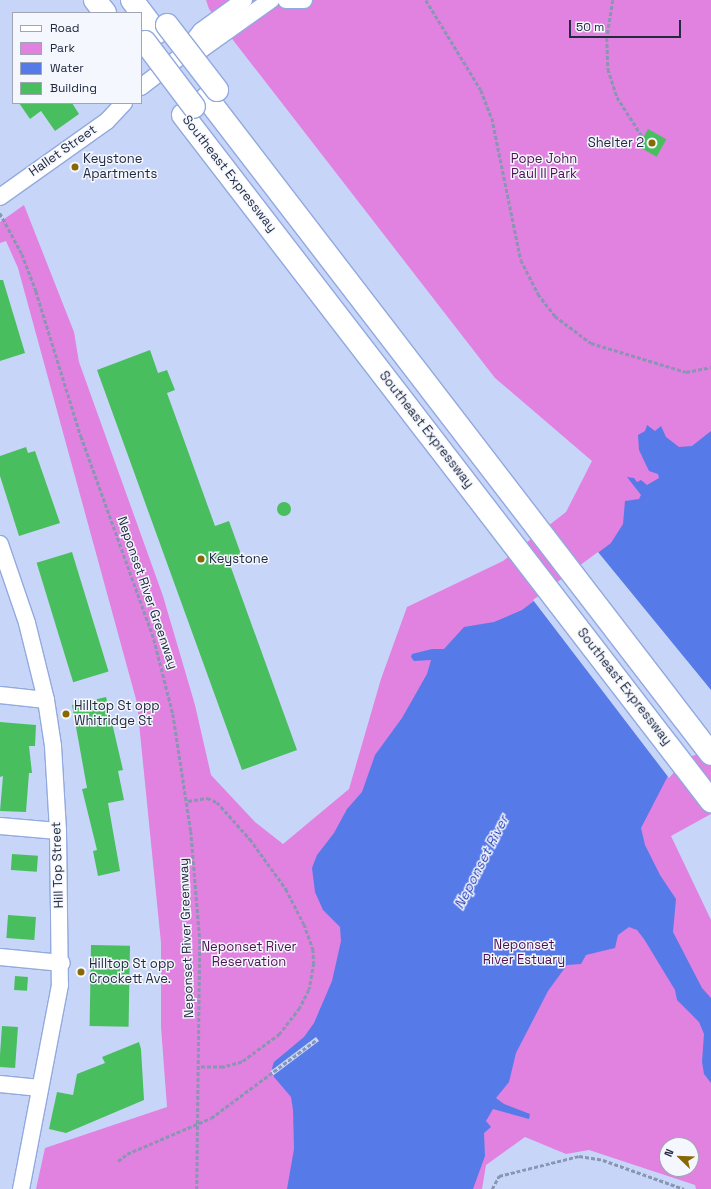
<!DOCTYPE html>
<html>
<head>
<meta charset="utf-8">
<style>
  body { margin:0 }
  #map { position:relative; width:711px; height:1189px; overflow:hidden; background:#c7d6f8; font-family:"Space Grotesk",sans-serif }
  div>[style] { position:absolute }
  .green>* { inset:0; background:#e181e0 }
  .water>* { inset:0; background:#567be8 }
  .pier>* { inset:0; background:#c7d6f8; transform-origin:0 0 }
  .building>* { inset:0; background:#49be5f; transform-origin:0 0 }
  .round { border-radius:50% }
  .path>* { height:2.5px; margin-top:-1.25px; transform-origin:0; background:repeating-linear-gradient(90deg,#8995b3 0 4px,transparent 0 6px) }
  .roads { filter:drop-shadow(1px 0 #92a9df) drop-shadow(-1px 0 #92a9df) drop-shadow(0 1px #92a9df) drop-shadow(0 -1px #92a9df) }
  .minor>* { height:16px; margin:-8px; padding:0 8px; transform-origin:8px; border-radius:8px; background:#fff }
  .motorway>* { height:22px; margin:-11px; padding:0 11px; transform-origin:11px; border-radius:11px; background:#fff }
  .bridges { filter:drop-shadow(1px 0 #92a9df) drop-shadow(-1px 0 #92a9df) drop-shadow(0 1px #92a9df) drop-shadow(0 -1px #92a9df) }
  .motorway-bridge>* { height:22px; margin:-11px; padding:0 11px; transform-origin:11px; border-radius:11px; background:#fff }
  .dots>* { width:11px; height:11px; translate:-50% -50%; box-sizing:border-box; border:2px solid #f4f7fd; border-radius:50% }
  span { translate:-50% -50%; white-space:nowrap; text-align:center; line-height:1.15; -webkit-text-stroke:3px #f4f7fd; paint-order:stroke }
  .poi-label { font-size:13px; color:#222a40 }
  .right { translate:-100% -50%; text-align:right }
  .left { translate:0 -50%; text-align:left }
  .street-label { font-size:13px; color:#222a40 }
  .park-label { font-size:13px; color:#4e114f }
  .water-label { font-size:14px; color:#213bba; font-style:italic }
  .legend { position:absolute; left:12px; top:12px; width:130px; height:92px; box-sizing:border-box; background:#f4f7fd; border:1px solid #a0a5b1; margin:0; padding:5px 7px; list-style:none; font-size:12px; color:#222a40 }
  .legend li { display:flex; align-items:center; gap:8px; height:20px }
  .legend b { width:20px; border:1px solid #a0a5b1 }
  .north { position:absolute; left:659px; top:1137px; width:40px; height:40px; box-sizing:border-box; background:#f4f7fd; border:1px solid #a0a5b1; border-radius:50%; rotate:293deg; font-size:11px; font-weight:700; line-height:16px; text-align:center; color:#222a40 }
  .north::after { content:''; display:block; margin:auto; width:14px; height:18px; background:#876803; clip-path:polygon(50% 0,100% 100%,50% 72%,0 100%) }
  .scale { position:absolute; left:569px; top:20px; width:112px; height:18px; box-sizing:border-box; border:2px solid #222a40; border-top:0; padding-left:5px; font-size:12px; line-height:14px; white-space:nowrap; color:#222a40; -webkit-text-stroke:3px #f4f7fd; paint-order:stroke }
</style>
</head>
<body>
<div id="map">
  <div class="green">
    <i style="clip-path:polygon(evenodd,206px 0,711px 0,711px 814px,671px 836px,711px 920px,711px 1189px,696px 1189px,695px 1185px,589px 1150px,566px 1154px,525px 1137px,486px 1165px,482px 1189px,36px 1189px,45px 1148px,167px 1107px,161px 1027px,161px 943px,137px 703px,18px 268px,6px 241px,0 243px,0 222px,24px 205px,74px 332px,79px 362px,163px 596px,195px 705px,211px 775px,255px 822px,283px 844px,349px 789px,381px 679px,407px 607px,503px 561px,566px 512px,592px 461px,495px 378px,209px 9px,206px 0,667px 1145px,691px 1145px,691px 1169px,667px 1169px,667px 1145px)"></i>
  </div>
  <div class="water">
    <i style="clip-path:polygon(647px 425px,655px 431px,661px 426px,666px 437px,679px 447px,692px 446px,711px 431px,711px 746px,695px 753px,671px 770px,641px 828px,645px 845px,660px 875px,676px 899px,673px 932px,702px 988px,711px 998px,711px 1083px,704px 1074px,702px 1062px,704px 1034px,699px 1022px,677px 1000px,675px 990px,644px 939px,637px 930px,629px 927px,618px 935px,615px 948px,586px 955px,581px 964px,567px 965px,548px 991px,516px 1053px,509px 1082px,496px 1098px,504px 1104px,530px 1114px,529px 1119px,493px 1109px,486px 1121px,491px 1127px,484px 1133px,485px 1156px,473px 1189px,287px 1189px,294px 1149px,293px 1110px,291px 1097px,274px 1077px,272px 1068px,274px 1062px,304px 1037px,314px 1023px,332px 981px,341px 941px,340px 927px,323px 910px,315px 892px,312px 868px,317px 855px,334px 833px,347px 809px,362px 792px,375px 755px,402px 718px,427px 674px,431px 660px,414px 661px,411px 657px,412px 654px,432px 649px,444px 649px,464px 627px,494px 622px,522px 610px,611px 543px,623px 524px,625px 501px,639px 499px,641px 495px,627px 477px,634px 478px,637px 482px,641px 480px,647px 485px,659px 478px,658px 474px,649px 471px,639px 450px,638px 435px,645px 431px)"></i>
  </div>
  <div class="pier">
    <i style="clip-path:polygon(598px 552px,711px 690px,711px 749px,687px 758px,669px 778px,533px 600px)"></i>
    <i style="left:316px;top:1037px;width:5px;height:57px;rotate:53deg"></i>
  </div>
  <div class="building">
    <i style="clip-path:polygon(19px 103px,72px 103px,79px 114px,55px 131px,41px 111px,30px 119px)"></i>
    <i style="left:648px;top:129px;width:21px;height:20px;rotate:29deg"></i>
    <i style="clip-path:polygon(0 280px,3px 280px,25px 353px,0 361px)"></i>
    <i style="clip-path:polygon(150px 350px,158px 373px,167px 370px,175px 390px,167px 393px,215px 526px,229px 521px,242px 557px,229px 562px,297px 750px,242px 770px,97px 370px)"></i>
    <i style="clip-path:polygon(26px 447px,28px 453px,35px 451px,60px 523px,19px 536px,0 476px,0 456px)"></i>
    <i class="round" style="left:277px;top:502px;width:14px;height:14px"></i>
    <i style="left:72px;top:552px;width:125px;height:37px;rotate:73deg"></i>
    <i style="clip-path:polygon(106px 697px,123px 770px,118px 771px,124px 800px,108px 803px,120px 871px,98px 876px,93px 851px,97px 850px,82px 789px,87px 788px,72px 705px)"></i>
    <i style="clip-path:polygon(0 722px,36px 725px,35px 746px,29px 746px,32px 773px,29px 773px,26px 812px,0 811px,3px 776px,0 777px)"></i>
    <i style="left:12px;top:854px;width:26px;height:16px;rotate:4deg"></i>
    <i style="left:8px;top:915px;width:28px;height:23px;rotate:4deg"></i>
    <i style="left:91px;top:945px;width:39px;height:81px;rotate:1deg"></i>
    <i style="left:15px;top:976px;width:13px;height:14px;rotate:4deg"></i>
    <i style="left:2px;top:1026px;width:16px;height:41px;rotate:4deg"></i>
    <i style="clip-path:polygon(139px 1042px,141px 1049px,144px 1100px,66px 1133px,49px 1129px,57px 1092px,73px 1095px,77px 1074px,105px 1063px,102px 1057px)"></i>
  </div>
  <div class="path">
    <i style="left:426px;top:0;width:105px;rotate:58.6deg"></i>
    <i style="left:481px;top:90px;width:30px;rotate:69deg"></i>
    <i style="left:492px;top:118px;width:145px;rotate:78.5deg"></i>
    <i style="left:521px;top:260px;width:38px;rotate:63deg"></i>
    <i style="left:538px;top:294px;width:28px;rotate:52deg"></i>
    <i style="left:555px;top:316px;width:45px;rotate:36.9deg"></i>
    <i style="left:591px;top:343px;width:99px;rotate:17deg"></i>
    <i style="left:686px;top:372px;width:25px;rotate:-11deg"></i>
    <i style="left:613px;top:0;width:38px;rotate:99deg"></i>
    <i style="left:607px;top:38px;width:31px;rotate:88deg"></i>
    <i style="left:608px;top:69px;width:29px;rotate:72deg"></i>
    <i style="left:617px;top:97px;width:46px;rotate:57.3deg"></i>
    <i style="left:0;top:213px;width:47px;rotate:61.8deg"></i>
    <i style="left:22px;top:254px;width:40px;rotate:69deg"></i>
    <i style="left:36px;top:291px;width:152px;rotate:72.8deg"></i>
    <i style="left:81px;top:436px;width:216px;rotate:70.2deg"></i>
    <i style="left:154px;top:639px;width:77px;rotate:75.8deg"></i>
    <i style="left:173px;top:714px;width:118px;rotate:81.3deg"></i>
    <i style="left:191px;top:831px;width:109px;rotate:85.3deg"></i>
    <i style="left:200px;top:940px;width:249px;rotate:90.7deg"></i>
    <i style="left:188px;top:801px;width:19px;rotate:-9deg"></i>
    <i style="left:207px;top:798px;width:11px;rotate:22deg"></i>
    <i style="left:217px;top:802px;width:50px;rotate:48.3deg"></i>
    <i style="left:250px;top:839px;width:62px;rotate:54.2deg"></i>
    <i style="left:286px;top:889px;width:39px;rotate:63deg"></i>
    <i style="left:304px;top:924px;width:27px;rotate:70deg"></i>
    <i style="left:313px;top:949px;width:14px;rotate:86deg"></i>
    <i style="left:314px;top:963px;width:27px;rotate:100deg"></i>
    <i style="left:309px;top:990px;width:20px;rotate:117deg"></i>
    <i style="left:300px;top:1008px;width:33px;rotate:128deg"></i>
    <i style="left:280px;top:1034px;width:47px;rotate:143.6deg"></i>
    <i style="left:242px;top:1062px;width:20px;rotate:165deg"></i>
    <i style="left:223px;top:1067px;width:24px;rotate:180deg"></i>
    <i style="left:118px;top:1161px;width:11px;rotate:-38deg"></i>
    <i style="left:127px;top:1154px;width:91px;rotate:-23.2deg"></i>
    <i style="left:211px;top:1118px;width:131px;rotate:-36.6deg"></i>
    <i style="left:492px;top:1189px;width:15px;rotate:-62deg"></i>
    <i style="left:499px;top:1176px;width:82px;rotate:-14deg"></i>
    <i style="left:579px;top:1156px;width:24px;rotate:9deg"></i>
    <i style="left:603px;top:1160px;width:86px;rotate:19.7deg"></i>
  </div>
  <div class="roads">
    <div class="minor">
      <i style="left:286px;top:0;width:18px"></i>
      <i style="left:181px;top:56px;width:22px;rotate:-18deg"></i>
      <i style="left:202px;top:49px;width:85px;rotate:-35.4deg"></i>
      <i style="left:141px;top:87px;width:51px;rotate:-37.8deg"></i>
      <i style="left:181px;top:56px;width:32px;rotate:-51deg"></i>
      <i style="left:201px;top:31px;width:53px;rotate:-35.8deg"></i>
      <i style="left:0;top:197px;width:131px;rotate:-35.4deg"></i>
      <i style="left:107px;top:121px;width:25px;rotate:-47deg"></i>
      <i style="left:0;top:544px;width:83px;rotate:71.1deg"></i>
      <i style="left:27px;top:623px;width:79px;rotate:76.1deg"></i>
      <i style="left:46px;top:700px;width:47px;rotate:81.3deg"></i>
      <i style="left:53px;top:746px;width:85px;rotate:86.6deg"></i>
      <i style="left:58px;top:831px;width:154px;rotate:89.3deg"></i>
      <i style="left:60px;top:985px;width:208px;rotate:100.8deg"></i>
      <i style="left:0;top:695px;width:46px;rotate:6.2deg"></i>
      <i style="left:0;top:826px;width:58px;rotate:4.9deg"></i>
      <i style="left:0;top:957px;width:62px;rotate:5.5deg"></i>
      <i style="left:0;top:1084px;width:40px;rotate:5.7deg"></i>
    </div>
    <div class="motorway">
      <i style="left:95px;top:0;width:16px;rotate:52deg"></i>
      <i style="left:132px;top:0;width:41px;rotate:52.9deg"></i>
      <i style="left:207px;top:98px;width:827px;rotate:52.47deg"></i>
      <i style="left:183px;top:115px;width:866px;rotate:52.42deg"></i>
    </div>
  </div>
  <div class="bridges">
    <div class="motorway-bridge">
      <i style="left:167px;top:25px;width:82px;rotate:52.4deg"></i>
      <i style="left:145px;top:42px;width:81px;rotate:53deg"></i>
    </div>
  </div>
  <div class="dots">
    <i style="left:652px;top:143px;background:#876803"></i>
    <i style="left:75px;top:167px;background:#876803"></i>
    <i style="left:201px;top:559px;background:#876803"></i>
    <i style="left:66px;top:714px;background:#876803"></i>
    <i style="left:81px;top:972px;background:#876803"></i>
  </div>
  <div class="poi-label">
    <span class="right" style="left:644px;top:143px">Shelter 2</span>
    <span class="left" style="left:83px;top:167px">Keystone<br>Apartments</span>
    <span class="left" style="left:209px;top:559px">Keystone</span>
    <span class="left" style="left:74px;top:714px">Hilltop St opp<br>Whitridge St</span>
    <span class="left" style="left:89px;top:972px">Hilltop St opp<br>Crockett Ave.</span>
  </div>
  <div class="street-label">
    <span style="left:63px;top:151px;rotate:-35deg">Hallet Street</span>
    <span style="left:229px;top:174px;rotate:52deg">Southeast Expressway</span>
    <span style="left:426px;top:430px;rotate:52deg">Southeast Expressway</span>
    <span style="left:147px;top:593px;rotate:71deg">Neponset River Greenway</span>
    <span style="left:624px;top:687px;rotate:52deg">Southeast Expressway</span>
    <span style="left:58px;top:865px;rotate:-92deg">Hill Top Street</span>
    <span style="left:187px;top:938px;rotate:-92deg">Neponset River Greenway</span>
  </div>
  <div class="park-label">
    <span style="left:544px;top:167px">Pope John<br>Paul II Park</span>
    <span style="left:524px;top:953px">Neponset<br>River Estuary</span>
    <span style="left:249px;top:955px">Neponset River<br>Reservation</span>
  </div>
  <div class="water-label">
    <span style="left:481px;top:862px;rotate:-63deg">Neponset River</span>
  </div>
  <ul class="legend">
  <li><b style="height:5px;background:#fff"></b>Road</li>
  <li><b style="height:11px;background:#e181e0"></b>Park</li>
  <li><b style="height:11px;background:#567be8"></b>Water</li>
  <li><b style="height:11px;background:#49be5f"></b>Building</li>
  </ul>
  <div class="north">N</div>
  <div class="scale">50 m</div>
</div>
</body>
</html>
